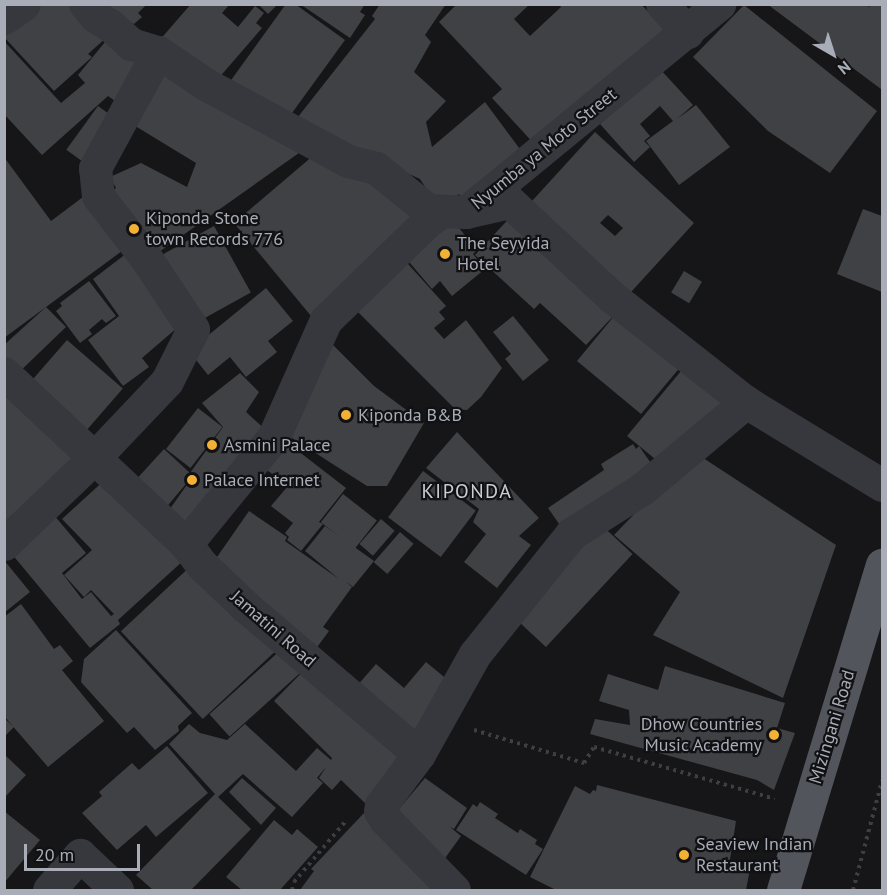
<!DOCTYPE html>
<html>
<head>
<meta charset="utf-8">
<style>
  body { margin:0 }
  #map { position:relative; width:887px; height:895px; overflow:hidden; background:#161618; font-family:"PT Sans",sans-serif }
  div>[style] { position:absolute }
  .building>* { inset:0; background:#404145; transform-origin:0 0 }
  .path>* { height:4px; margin-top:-2px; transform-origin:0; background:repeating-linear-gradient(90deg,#3d3f44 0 3px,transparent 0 7.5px) }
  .minor>* { height:33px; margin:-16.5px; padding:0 16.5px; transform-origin:16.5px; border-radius:16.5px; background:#37383d }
  .major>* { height:33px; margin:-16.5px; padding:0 16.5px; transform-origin:16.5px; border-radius:16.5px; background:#53555c }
  .dots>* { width:16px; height:16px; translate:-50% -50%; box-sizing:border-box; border:3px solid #111113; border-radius:50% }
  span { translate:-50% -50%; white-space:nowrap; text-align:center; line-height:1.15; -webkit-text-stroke:4.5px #111113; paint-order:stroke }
  .street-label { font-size:18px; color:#a8adb8 }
  .poi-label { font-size:18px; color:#a8adb8 }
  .left { translate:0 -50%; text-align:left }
  .right { translate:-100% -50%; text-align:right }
  .neighbourhood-label { font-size:20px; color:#c9ccd4; letter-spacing:1.5px }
  .frame { position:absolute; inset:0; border:6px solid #a8adb8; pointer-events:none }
  .north { position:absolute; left:803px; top:24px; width:60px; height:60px; -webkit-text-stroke:4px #111113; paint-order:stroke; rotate:141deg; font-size:16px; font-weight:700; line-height:24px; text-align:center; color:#a8adb8 }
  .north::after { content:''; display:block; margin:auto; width:21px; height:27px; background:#a8adb8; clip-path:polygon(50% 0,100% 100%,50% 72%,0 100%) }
  .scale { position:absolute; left:24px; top:844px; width:116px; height:27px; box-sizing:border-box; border:3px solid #a8adb8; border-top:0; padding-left:8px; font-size:18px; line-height:21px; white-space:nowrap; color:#a8adb8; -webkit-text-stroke:4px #111113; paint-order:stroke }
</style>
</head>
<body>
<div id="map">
  <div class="building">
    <i style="clip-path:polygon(31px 4px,77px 4px,107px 37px,88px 54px,92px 57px,54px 91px,4px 37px,4px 29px)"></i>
    <i style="clip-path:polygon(93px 4px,147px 4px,138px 13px,142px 17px,134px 24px)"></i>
    <i style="clip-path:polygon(191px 4px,230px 4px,222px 13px,238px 27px,255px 6px,264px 13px,256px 23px,262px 28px,211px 87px,158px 42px)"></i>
    <i style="clip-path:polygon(258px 4px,278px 4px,268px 14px)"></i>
    <i style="clip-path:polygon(286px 4px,295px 4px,345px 40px,284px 124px,229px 83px)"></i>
    <i style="clip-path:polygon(300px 4px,365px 4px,360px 12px,365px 15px,350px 38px)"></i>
    <i style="clip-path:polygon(380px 4px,446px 4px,425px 35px,431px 42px,414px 72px,446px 101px,426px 122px,432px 147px,485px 102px,528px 160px,465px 204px,459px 194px,439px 208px,420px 179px,294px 122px,375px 19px,372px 16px)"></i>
    <i style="clip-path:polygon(457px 4px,530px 4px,514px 19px,530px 36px,561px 7px,559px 4px,641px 4px,664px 29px,538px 148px,492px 98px,502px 89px,439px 22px)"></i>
    <i style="clip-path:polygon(767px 4px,866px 4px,869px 7px,871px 4px,882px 4px,882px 87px,881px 89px)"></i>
    <i style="clip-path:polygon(744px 5px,877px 111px,830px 173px,768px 131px,693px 57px)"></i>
    <i style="clip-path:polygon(114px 31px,148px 61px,125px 108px,108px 96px,42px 155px,4px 114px,4px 41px,61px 103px,85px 83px,78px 75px)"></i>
    <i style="clip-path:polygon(163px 58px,306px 148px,152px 257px,106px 195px,116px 188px,110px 177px,141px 163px,187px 187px,196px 163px,127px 121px)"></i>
    <i style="clip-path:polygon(661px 70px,693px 105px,677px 119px,696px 105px,730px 147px,679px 185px,646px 141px,673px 121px,660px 106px,640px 124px,650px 136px,644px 141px,650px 147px,634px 162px,600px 124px)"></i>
    <i style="left:98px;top:106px;width:27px;height:54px;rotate:36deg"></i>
    <i style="clip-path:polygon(evenodd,595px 132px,694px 223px,621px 303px,522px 212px,595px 132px,608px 215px,623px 228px,615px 236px,600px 223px,608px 215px)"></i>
    <i style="clip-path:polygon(321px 149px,378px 175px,422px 222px,316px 322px,234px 223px)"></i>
    <i style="clip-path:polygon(4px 157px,51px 221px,87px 194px,126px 248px,4px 338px)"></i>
    <i style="clip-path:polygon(863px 209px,882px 216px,882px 292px,837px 274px)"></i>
    <i style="clip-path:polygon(517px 210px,682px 365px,641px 414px,577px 361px,619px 310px,586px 345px,540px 303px,534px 309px,475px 255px)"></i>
    <i style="clip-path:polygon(445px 211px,477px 250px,473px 254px,485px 269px,452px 296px,440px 281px,432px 289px,399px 250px)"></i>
    <i style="left:214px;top:226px;width:76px;height:64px;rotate:61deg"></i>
    <i style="clip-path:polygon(131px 250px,185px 321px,142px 358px,149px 367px,123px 386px,88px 340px,119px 316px,93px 279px)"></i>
    <i style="clip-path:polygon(399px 254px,446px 306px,439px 312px,445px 319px,434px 328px,444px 339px,466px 320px,502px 368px,481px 397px,467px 410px,455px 409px,348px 302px)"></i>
    <i style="left:684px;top:271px;width:21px;height:25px;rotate:31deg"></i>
    <i style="clip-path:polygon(89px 281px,116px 316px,106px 323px,102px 319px,89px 330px,92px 334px,80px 343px,56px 311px,62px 306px,60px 303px)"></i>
    <i style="clip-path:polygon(266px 288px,293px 321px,268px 341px,277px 352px,246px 377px,230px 357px,208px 375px,189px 351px)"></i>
    <i style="clip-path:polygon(46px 307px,66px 327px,14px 377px,4px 368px,4px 345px)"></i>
    <i style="clip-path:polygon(513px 316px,549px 360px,523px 381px,505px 359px,511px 354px,493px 332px)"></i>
    <i style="left:67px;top:340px;width:74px;height:63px;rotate:41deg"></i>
    <i style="clip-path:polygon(333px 345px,374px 386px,424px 423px,387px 486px,367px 486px,278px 429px)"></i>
    <i style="clip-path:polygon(686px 365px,730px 401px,660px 463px,627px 436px)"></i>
    <i style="clip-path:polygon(240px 373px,259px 392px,246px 412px,269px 433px,185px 539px,162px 520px,196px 472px,164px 510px,133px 483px,164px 449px,190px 473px,223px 427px,202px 403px)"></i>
    <i style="clip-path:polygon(4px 379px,83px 459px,4px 533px)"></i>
    <i style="left:198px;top:408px;width:31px;height:52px;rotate:38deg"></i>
    <i style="clip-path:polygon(457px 432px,539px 518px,519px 536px,531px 545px,497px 588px,464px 562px,486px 534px,473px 522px,479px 509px,426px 468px)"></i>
    <i style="clip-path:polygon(280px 437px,346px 488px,319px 522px,323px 524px,301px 551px,287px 540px,289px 537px,285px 533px,293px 523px,271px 506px,288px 486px,259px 464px)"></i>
    <i style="clip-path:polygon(633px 444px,636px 449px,639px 446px,655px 469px,564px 531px,548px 508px,604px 470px,601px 464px)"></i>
    <i style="clip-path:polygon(694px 452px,836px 545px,783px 698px,653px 635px,680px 592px,614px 535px)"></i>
    <i style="left:423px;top:471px;width:66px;height:58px;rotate:37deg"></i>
    <i style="clip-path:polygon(108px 477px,184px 560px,118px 620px,120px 624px,90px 648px,11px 553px,53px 514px,86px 553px,62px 573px,82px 599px,91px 592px,111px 616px,114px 614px,91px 590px,84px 597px,64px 575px,92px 550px,62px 519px)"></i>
    <i style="left:343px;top:494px;width:43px;height:36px;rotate:38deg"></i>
    <i style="clip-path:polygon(249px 511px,287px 537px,285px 541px,339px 579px,305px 551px,325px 526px,374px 561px,353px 587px,345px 581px,352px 587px,323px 627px,329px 631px,315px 650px,208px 570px)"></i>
    <i style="left:381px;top:519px;width:18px;height:33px;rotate:41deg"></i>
    <i style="left:596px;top:520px;width:50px;height:127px;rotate:43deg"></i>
    <i style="left:400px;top:532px;width:18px;height:40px;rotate:41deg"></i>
    <i style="clip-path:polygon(4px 560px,30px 592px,4px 613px)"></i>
    <i style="left:194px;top:563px;width:120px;height:100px;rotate:47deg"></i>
    <i style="clip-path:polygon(21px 604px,54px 649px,60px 645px,73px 661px,62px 670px,104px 721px,48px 767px,4px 716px,4px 617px)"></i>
    <i style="clip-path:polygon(116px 630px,192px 713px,178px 726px,179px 731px,155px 750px,134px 727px,127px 733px,81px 682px,84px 659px)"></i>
    <i style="left:283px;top:648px;width:30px;height:99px;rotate:48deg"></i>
    <i style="clip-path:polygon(426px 662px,455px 686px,408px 736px,356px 687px,376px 664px,404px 688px)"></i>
    <i style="clip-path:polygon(310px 664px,408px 758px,365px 803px,341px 780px,332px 790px,319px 778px,326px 767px,317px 778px,323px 783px,292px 817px,243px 774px,218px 797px,251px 829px,191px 890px,153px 890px,136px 875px,215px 794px,169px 744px,189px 724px,200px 733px,227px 740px,245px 724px,296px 771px,317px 748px,331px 760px,332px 758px,274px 701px)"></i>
    <i style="clip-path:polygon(665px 666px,785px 703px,777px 728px,795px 733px,774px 790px,757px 780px,590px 734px,595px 719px,630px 725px,629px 710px,599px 701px,608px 674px,658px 690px)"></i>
    <i style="clip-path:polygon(4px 718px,14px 727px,4px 737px)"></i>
    <i style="clip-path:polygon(167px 746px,208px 793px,156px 837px,146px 825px,117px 850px,82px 813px,102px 796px,99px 792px,132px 763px,139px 770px)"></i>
    <i style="clip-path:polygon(4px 754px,26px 775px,4px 798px)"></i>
    <i style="clip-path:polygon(242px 778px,276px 808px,261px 825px,229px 792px)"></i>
    <i style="clip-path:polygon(425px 778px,467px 808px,454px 829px,450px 827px,461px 836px,443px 861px,393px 816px)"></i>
    <i style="clip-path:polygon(597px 785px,736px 821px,729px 866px,750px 869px,746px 890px,556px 890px,530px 877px,575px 786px,590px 794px,593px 790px,596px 791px)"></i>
    <i style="clip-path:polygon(480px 802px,498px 814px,495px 818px,518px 833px,520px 829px,537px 840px,535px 844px,543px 849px,526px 875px,456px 830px,473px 804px,477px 807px)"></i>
    <i style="clip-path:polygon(4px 811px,40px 840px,4px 883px)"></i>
    <i style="clip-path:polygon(364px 813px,395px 843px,444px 890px,300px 890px,314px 871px,311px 869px)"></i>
    <i style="clip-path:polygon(274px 820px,292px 835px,297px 829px,318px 847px,280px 890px,242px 890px,226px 877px)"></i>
  </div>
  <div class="path">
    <i style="left:474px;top:730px;width:115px;rotate:16.7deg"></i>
    <i style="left:584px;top:763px;width:19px;rotate:-58deg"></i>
    <i style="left:594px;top:747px;width:188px;rotate:16deg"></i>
    <i style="left:292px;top:890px;width:8px;rotate:-76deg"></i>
    <i style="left:294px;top:882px;width:80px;rotate:-49.6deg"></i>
    <i style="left:853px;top:890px;width:113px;rotate:-75.1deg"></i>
  </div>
  <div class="minor">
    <i style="left:85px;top:4px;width:16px;rotate:50deg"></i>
    <i style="left:95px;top:16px;width:19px;rotate:32deg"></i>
    <i style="left:111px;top:26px;width:27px;rotate:42deg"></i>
    <i style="left:131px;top:44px;width:28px;rotate:17deg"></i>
    <i style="left:158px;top:52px;width:59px;rotate:34deg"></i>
    <i style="left:207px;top:85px;width:160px;rotate:28.3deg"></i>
    <i style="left:348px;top:161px;width:29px;rotate:14deg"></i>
    <i style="left:376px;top:168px;width:67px;rotate:38.9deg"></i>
    <i style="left:428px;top:210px;width:38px;rotate:3deg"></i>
    <i style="left:466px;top:212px;width:45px;rotate:-12.8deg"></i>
    <i style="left:510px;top:202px;width:139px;rotate:43deg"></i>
    <i style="left:612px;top:297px;width:170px;rotate:38.1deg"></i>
    <i style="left:662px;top:4px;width:38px;rotate:48deg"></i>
    <i style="left:4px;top:18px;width:24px;rotate:-35deg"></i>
    <i style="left:4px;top:373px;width:250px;rotate:43.2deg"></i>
    <i style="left:186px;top:544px;width:26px;rotate:53deg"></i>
    <i style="left:202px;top:565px;width:61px;rotate:43.7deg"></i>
    <i style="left:246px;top:607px;width:227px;rotate:40.4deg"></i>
    <i style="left:4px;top:544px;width:124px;rotate:-43.7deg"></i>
    <i style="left:94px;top:458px;width:106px;rotate:-46.5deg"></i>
    <i style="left:167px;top:381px;width:58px;rotate:-63.4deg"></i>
    <i style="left:193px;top:329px;width:85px;rotate:-123.5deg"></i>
    <i style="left:146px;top:258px;width:78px;rotate:-127.7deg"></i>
    <i style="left:98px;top:196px;width:28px;rotate:-96deg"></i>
    <i style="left:95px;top:168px;width:132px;rotate:-61.5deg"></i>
    <i style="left:186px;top:544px;width:139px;rotate:-50.8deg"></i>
    <i style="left:274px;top:436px;width:127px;rotate:-65.9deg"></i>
    <i style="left:326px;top:320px;width:144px;rotate:-44.2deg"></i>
    <i style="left:429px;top:220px;width:17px;rotate:-33deg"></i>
    <i style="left:443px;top:211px;width:23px;rotate:2deg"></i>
    <i style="left:466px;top:212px;width:328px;rotate:-39.4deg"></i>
    <i style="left:49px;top:890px;width:47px;rotate:-48.5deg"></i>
    <i style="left:80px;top:855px;width:51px;rotate:43.4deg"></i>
    <i style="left:454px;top:890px;width:99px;rotate:-134.2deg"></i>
    <i style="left:385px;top:819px;width:9px;rotate:-122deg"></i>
    <i style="left:380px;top:811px;width:6px;rotate:-81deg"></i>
    <i style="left:381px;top:805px;width:64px;rotate:-53.3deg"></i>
    <i style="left:419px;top:754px;width:115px;rotate:-60.8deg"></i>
    <i style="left:475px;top:654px;width:154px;rotate:-51.3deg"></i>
    <i style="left:571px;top:534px;width:84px;rotate:-32.4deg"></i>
    <i style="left:642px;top:489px;width:136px;rotate:-39.9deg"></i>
    <i style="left:746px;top:402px;width:159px;rotate:31.4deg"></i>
  </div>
  <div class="major">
    <i style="left:783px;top:890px;width:340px;rotate:-73.1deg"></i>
  </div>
  <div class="dots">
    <i style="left:134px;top:229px;background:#f2b134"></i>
    <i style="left:445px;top:254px;background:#f2b134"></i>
    <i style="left:346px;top:415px;background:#f2b134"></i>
    <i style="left:212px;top:445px;background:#f2b134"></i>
    <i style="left:192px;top:480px;background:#f2b134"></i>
    <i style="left:774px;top:735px;background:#f2b134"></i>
    <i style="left:684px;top:855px;background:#f2b134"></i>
  </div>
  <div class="street-label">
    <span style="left:544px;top:149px;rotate:-39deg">Nyumba ya Moto Street</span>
    <span style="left:273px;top:629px;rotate:41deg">Jamatini Road</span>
    <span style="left:832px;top:727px;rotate:-73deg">Mizingani Road</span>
  </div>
  <div class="poi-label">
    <span class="left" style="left:146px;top:229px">Kiponda Stone<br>town Records 776</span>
    <span class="left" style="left:457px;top:254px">The Seyyida<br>Hotel</span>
    <span class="left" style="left:358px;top:415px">Kiponda B&amp;B</span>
    <span class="left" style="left:224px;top:445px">Asmini Palace</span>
    <span class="left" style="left:204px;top:480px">Palace Internet</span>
    <span class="right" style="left:762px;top:735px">Dhow Countries<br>Music Academy</span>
    <span class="left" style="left:696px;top:855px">Seaview Indian<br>Restaurant</span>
  </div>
  <div class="neighbourhood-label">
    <span style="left:467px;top:491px">KIPONDA</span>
  </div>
  <div class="frame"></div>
  <div class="north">N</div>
  <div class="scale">20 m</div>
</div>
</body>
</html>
